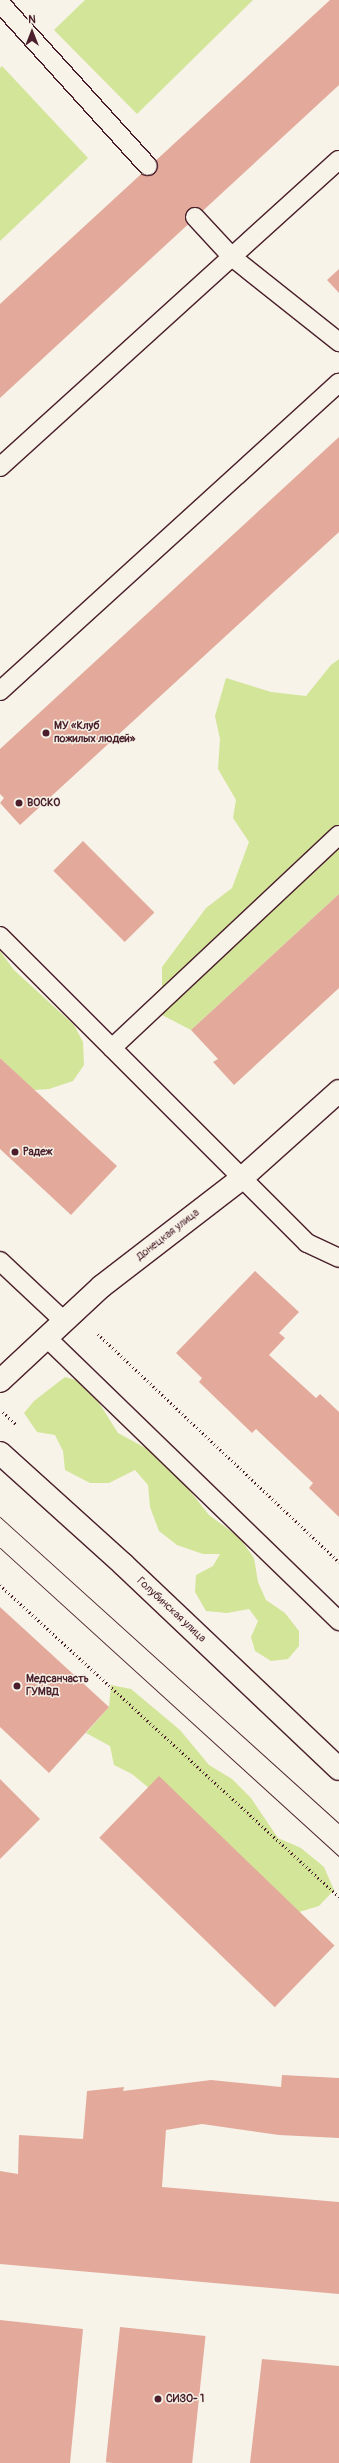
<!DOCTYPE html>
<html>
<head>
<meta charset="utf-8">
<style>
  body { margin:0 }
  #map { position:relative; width:339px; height:2463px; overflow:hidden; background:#f7f3e8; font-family:Pangolin,sans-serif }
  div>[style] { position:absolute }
  .green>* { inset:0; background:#d3e599 }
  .building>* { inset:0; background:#e3aa9c; transform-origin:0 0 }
  .path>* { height:2.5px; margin-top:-1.25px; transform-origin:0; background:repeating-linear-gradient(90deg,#4a1f2b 0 1px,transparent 0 4px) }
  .roads { filter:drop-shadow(1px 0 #4a1f2b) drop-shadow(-1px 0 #4a1f2b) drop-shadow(0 1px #4a1f2b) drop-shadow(0 -1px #4a1f2b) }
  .service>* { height:18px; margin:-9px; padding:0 9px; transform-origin:9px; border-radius:9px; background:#f7f3e8 }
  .minor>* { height:22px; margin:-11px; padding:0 11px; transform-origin:11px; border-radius:11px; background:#f7f3e8 }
  .secondary>* { height:22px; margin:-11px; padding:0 11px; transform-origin:11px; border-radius:11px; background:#f7f3e8 }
  .tram>* { height:1px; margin:-0.5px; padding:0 0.5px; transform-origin:0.5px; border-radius:0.5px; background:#4a1f2b }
  .dots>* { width:11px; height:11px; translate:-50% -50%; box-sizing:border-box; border:2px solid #f7f3e8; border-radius:50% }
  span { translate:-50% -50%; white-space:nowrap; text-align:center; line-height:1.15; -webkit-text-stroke:3px #f7f3e8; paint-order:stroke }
  .poi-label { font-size:11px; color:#4a1f2b; font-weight:700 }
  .left { translate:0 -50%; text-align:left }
  .street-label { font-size:11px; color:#4a1f2b }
  .north { position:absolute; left:12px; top:12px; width:40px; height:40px; -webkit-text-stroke:3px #f7f3e8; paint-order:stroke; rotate:0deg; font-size:11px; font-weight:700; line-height:16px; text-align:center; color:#4a1f2b }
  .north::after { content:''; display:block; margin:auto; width:14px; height:18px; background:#4a1f2b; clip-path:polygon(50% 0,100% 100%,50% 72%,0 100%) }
</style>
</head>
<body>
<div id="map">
  <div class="green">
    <i style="clip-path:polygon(85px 0,253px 0,137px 114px,54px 30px)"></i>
    <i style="clip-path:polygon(2px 66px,88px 158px,0 241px,0 68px)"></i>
    <i style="clip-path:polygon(339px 659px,339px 894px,191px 1030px,162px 1015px,162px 967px,206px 908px,232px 888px,249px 842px,233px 818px,236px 800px,218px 769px,220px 739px,215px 716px,226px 678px,271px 692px,306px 696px,331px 665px)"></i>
    <i style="clip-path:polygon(0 951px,14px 970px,74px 1025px,83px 1042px,84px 1065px,73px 1081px,49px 1089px,34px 1090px,0 1058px)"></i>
    <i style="clip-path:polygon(65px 1377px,76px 1380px,94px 1395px,118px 1433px,164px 1458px,209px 1515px,239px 1537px,254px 1558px,258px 1582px,266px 1600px,285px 1613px,299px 1631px,299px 1646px,288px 1659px,271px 1661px,255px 1651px,251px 1637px,258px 1621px,249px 1609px,227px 1613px,206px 1611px,195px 1592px,196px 1575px,213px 1566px,220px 1554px,203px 1554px,177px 1545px,159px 1531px,150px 1507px,148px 1485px,135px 1470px,109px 1483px,90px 1483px,65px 1470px,63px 1451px,55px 1435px,37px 1432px,24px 1413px,34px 1401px)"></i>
    <i style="clip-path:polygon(111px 1685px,131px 1689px,180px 1730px,209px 1765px,232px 1779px,251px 1798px,278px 1838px,301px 1848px,324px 1867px,334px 1890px,319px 1906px,299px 1912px,132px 1774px,114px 1765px,110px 1746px,86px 1733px,109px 1707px)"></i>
  </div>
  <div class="building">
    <i style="clip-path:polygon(330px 0,339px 0,339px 85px,0 398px,0 304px)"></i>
    <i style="clip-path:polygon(339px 269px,339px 293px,327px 280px)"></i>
    <i style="clip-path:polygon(339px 437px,339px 532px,20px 825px,0 803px,4px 798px,0 794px,0 749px)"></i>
    <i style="left:83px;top:841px;width:101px;height:42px;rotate:45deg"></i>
    <i style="clip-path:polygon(339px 894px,339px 988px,234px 1085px,213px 1062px,218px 1059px,191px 1030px)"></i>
    <i style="clip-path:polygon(0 1058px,117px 1166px,71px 1215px,0 1149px)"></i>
    <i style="clip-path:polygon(255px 1271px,299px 1312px,279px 1333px,285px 1338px,269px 1355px,316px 1398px,320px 1394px,339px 1412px,339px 1517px,309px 1488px,313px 1483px,256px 1429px,252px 1433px,199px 1382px,202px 1378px,176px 1353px)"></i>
    <i style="clip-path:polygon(0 1607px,109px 1707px,49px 1773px,0 1727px)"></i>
    <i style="left:159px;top:1776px;width:244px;height:86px;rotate:44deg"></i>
    <i style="clip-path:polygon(0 1779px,40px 1819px,0 1859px)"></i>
    <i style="clip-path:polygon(282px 2075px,339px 2078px,339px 2138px,279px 2135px,202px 2124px,166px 2130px,162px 2187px,339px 2202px,339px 2294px,0 2264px,0 2171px,18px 2174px,19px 2135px,83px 2139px,87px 2091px,124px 2087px,123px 2091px,211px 2080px,281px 2087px)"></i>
    <i style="clip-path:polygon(0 2320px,83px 2329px,70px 2463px,0 2463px)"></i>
    <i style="left:120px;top:2327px;width:86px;height:136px;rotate:6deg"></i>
    <i style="clip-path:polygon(262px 2359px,339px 2366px,339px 2463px,250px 2463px)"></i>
  </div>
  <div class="path">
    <i style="left:98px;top:1334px;width:332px;rotate:43.4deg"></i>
    <i style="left:3px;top:1412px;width:19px;rotate:43deg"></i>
    <i style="left:0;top:1585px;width:461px;rotate:42.6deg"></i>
  </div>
  <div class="roads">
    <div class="service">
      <i style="left:0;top:3px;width:220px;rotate:47.8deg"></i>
      <i style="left:195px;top:217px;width:54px;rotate:47.2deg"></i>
      <i style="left:232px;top:257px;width:137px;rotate:38.5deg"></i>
      <i style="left:0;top:467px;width:457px;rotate:-42.2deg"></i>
      <i style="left:0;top:691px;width:458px;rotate:-42.3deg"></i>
      <i style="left:0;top:936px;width:434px;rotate:45deg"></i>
      <i style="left:307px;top:1243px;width:35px;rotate:25deg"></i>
      <i style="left:112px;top:1048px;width:311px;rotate:-43.2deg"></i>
      <i style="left:0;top:1261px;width:88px;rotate:43.2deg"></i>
      <i style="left:47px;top:1338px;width:407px;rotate:44.1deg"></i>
    </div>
    <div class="minor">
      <i style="left:0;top:1381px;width:139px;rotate:-43deg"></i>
      <i style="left:102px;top:1286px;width:177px;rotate:-37.6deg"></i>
      <i style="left:242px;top:1178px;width:130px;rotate:-41.9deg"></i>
    </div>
    <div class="secondary">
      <i style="left:0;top:1453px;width:167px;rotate:42.1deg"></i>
      <i style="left:124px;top:1565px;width:296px;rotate:43.5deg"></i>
    </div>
  </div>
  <div class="tram">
    <i style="left:0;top:1517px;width:457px;rotate:42.1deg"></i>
    <i style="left:0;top:1548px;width:459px;rotate:42.3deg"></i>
  </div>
  <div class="dots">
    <i style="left:46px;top:733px;background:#4a1f2b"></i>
    <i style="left:19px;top:803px;background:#4a1f2b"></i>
    <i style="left:15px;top:1152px;background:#4a1f2b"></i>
    <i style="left:17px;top:1686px;background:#4a1f2b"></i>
    <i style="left:158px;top:2399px;background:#4a1f2b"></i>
  </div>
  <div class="poi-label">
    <span class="left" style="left:54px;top:733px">МУ «Клуб<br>пожилых людей»</span>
    <span class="left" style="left:27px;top:803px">ВОСКО</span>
    <span class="left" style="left:23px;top:1152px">Радеж</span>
    <span class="left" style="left:26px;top:1686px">Медсанчасть<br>ГУМВД</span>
    <span class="left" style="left:166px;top:2399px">СИЗО- 1</span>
  </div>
  <div class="street-label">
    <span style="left:168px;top:1235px;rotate:-38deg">Донецкая улица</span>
    <span style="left:171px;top:1610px;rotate:43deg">Голубинская улица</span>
  </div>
  <div class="north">N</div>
</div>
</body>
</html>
